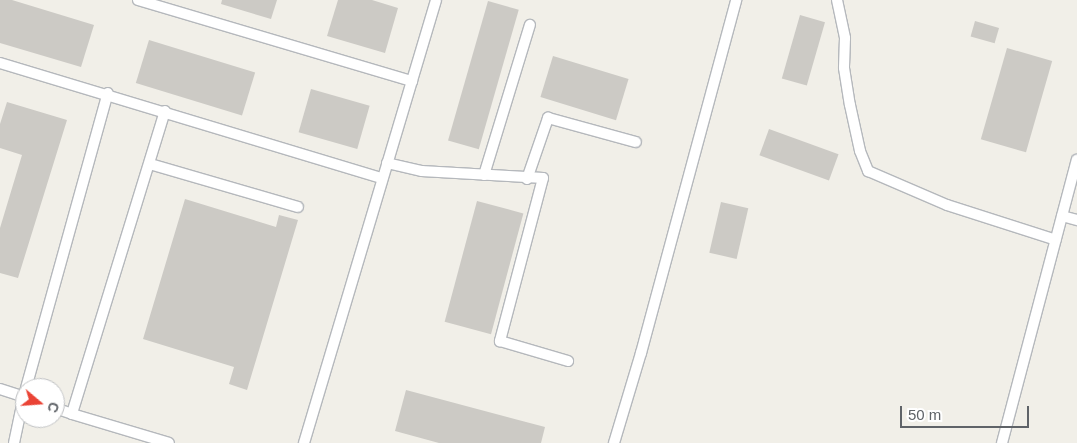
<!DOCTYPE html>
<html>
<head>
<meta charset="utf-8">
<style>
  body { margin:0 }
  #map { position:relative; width:1077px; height:443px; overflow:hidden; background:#f1efe8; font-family:Helvetica,sans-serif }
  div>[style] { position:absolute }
  .building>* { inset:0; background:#cccac5; transform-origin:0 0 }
  .roads { filter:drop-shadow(1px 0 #b5b8bc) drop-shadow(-1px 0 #b5b8bc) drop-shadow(0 1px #b5b8bc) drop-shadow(0 -1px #b5b8bc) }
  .lane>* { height:10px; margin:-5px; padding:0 5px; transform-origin:5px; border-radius:5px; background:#fff }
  span { translate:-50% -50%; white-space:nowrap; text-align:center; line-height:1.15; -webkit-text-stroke:4px #fff; paint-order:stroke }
  .north { position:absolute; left:15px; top:378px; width:50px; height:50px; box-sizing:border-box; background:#fff; border:1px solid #bfc1c3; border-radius:50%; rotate:108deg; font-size:14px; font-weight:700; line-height:20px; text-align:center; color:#5f6368 }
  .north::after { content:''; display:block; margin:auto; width:18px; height:22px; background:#ea4335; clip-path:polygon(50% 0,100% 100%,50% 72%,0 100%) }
  .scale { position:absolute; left:900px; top:406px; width:129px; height:22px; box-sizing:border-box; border:2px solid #5f6368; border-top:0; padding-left:6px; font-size:15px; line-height:18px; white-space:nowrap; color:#5f6368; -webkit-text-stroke:4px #fff; paint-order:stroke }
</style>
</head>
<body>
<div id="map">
  <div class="building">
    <i style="clip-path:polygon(0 0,12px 0,94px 25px,81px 67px,0 43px)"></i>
    <i style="clip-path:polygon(222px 0,277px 0,271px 19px,221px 4px)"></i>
    <i style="clip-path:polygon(338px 0,372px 0,398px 8px,385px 53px,327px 36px)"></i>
    <i style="left:488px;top:1px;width:32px;height:145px;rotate:16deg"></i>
    <i style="left:800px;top:15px;width:26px;height:66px;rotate:16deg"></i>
    <i style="left:975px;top:21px;width:25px;height:16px;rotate:16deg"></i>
    <i style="left:149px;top:40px;width:111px;height:45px;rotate:17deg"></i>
    <i style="left:1007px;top:48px;width:47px;height:95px;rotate:16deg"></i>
    <i style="left:553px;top:56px;width:79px;height:43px;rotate:17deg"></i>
    <i style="left:311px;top:89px;width:61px;height:45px;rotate:16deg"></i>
    <i style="clip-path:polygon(7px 102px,67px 120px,18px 278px,0 273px,0 228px,22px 155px,0 148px,0 124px)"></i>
    <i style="left:769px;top:129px;width:74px;height:28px;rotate:20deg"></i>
    <i style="clip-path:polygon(185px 199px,276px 227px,279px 215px,298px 220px,247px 390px,229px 384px,234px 367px,143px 339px)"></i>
    <i style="left:477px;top:201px;width:48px;height:125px;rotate:15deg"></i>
    <i style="left:721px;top:202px;width:28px;height:52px;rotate:13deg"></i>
    <i style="clip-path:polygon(406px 390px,545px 427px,541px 443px,439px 443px,395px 431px)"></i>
  </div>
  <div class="roads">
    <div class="lane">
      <i style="left:138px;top:0;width:286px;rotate:16.5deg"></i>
      <i style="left:837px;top:0;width:39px;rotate:78deg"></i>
      <i style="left:845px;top:38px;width:30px;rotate:92deg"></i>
      <i style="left:844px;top:68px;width:37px;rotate:81deg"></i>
      <i style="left:850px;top:105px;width:47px;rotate:77.7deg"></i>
      <i style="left:860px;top:151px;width:22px;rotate:68deg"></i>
      <i style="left:868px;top:171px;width:86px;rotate:23.3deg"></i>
      <i style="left:947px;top:205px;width:114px;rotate:17.8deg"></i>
      <i style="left:0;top:63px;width:399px;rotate:16.8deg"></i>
      <i style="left:165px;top:111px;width:317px;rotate:107.1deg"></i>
      <i style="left:72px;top:414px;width:101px;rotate:16.6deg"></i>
      <i style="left:387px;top:163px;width:36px;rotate:13deg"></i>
      <i style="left:422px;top:171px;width:121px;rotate:3.3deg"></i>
      <i style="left:543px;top:178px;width:169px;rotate:104.8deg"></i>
      <i style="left:500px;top:341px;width:71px;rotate:16.4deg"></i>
      <i style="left:150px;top:164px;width:154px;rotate:16.2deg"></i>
      <i style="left:484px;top:175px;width:157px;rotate:-73deg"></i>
      <i style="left:527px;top:179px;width:65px;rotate:-71deg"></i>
      <i style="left:548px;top:118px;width:91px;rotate:15.3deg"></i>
      <i style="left:1062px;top:216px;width:16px;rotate:15deg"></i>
      <i style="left:26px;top:388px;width:306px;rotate:-74.5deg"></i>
      <i style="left:0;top:389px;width:26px;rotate:18deg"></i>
      <i style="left:55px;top:408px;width:18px;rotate:19deg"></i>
      <i style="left:14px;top:443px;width:53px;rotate:-78.1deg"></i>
      <i style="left:304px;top:443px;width:462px;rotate:-73.4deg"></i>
      <i style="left:614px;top:443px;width:94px;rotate:-73.3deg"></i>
      <i style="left:641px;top:353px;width:366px;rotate:-74.9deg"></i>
      <i style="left:1002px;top:443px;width:293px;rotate:-75.2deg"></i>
    </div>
  </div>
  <div class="north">С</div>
  <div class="scale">50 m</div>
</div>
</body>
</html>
